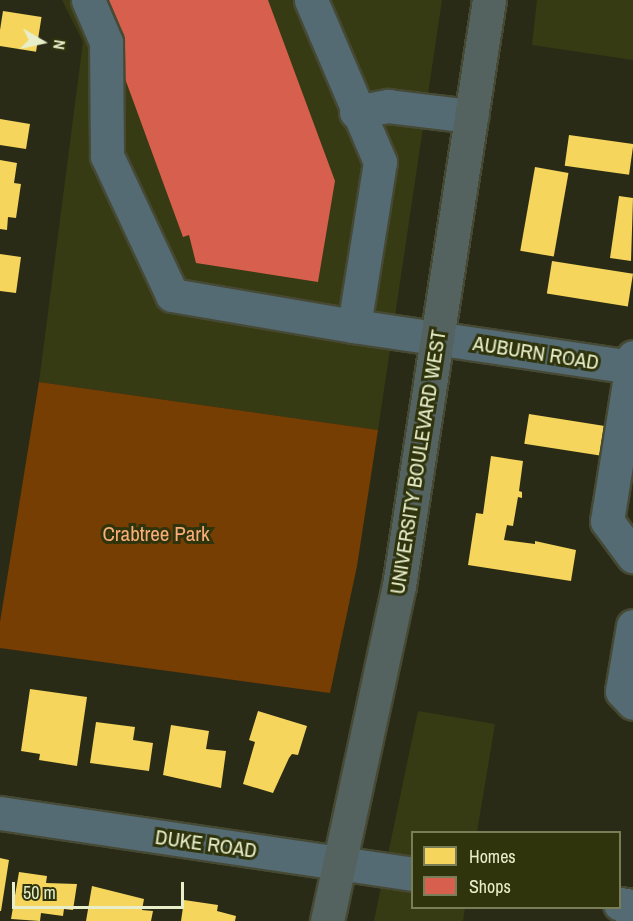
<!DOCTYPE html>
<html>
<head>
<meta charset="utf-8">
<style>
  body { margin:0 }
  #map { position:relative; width:633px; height:921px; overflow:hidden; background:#292b16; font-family:"Archivo Narrow",sans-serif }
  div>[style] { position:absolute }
  .built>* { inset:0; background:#373b13 }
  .green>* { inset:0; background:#763e03 }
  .homes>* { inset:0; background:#f6d55c; transform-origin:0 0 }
  .shops>* { inset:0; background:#d6604d }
  .roads { filter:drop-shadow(2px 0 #464934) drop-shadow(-2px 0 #464934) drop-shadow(0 2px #464934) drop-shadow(0 -2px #464934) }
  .minor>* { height:33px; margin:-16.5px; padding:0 16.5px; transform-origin:16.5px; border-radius:16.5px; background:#546b74 }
  .major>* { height:33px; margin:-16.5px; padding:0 16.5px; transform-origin:16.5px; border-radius:16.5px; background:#546260 }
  span { translate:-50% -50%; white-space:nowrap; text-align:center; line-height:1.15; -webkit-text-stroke:6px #2f340d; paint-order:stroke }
  .street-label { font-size:21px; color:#e7eec9 }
  .park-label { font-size:21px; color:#faae77 }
  .legend { position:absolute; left:411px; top:831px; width:210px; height:78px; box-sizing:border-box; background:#2f340d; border:2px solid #797e58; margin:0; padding:8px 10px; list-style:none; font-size:18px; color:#e7eec9 }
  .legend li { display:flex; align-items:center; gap:12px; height:30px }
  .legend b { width:30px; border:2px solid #797e58 }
  .north { position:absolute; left:12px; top:12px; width:60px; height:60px; -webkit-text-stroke:4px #2f340d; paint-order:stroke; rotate:99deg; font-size:16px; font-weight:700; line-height:24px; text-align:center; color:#e7eec9 }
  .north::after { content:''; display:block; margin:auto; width:21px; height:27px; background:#e7eec9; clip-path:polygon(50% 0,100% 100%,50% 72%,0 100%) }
  .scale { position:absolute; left:12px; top:882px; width:172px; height:27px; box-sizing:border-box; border:3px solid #e7eec9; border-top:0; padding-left:8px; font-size:18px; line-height:21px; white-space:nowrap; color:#e7eec9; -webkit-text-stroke:4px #2f340d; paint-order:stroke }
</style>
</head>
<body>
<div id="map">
  <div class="built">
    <i style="clip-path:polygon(62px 0,442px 0,378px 430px,39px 382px,83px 42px)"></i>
    <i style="clip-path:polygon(537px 0,633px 0,633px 60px,532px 45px)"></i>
    <i style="clip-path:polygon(418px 711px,495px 724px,477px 832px,412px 832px,412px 908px,465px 908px,463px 921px,374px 921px)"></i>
  </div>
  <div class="green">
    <i style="clip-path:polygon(39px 382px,378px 430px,357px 566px,330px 693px,0 648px,0 622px)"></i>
  </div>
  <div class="homes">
    <i style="left:3px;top:11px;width:39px;height:35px;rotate:9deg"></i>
    <i style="clip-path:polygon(0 119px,30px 124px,26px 149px,0 145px)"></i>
    <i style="left:569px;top:135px;width:65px;height:31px;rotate:8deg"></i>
    <i style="clip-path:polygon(0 160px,17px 163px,14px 183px,21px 184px,16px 218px,8px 217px,7px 230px,0 229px)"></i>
    <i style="left:535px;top:167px;width:34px;height:85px;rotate:10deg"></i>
    <i style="clip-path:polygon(619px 196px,633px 198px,631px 261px,610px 258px)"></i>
    <i style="clip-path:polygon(0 254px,21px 257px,16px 293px,0 291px)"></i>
    <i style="left:552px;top:261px;width:82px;height:33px;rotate:9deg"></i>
    <i style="left:529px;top:414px;width:83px;height:30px;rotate:9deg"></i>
    <i style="clip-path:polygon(491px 456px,523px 461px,519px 491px,522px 492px,522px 498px,518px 497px,513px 526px,507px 525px,504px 540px,535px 544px,535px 541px,576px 550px,571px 581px,468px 565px,476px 513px,483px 514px)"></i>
    <i style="clip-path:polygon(30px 689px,87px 697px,77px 766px,39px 760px,40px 754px,21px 751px)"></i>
    <i style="clip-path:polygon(258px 711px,307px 726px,298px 755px,292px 754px,289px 758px,273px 793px,243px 784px,255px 742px,249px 740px)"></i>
    <i style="clip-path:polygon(96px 722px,135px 727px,133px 740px,153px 743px,149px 771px,90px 763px)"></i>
    <i style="clip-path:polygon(171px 725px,209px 731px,206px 749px,226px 751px,221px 788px,163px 775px)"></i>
    <i style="clip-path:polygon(0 858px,9px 860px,1px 911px,0 911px)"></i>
    <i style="clip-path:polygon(19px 872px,47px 876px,46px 883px,77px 884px,73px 910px,64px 909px,63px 916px,41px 913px,40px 921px,11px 919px)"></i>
    <i style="clip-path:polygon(92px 886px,144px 899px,142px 910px,153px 911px,151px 921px,86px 921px)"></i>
    <i style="clip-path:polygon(184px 900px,218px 905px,217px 911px,236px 916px,235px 921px,181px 921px)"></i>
  </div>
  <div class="shops">
    <i style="clip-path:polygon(107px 0,268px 0,335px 181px,318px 282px,196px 263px,189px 235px,183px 237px,116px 54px,125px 50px)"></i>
  </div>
  <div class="roads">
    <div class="minor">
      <i style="left:88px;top:0;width:46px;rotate:66.8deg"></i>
      <i style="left:106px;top:42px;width:114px;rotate:89.5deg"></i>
      <i style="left:107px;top:156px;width:153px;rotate:64.9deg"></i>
      <i style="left:172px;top:295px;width:185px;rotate:9.7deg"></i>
      <i style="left:354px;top:326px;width:166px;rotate:-81deg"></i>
      <i style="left:380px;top:162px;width:176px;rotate:-113.1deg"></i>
      <i style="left:356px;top:112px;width:33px;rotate:-11deg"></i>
      <i style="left:388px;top:106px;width:84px;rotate:6.9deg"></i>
      <i style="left:354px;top:326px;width:282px;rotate:8.4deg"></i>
      <i style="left:633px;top:357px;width:166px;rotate:99deg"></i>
      <i style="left:607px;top:521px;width:44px;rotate:53.4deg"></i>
      <i style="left:633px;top:626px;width:66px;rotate:99.6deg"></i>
      <i style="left:622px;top:691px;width:16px;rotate:47deg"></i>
      <i style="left:0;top:813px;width:416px;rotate:8.4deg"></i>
      <i style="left:620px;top:904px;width:13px;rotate:9deg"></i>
    </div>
    <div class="major">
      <i style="left:327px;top:921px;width:343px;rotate:-77.9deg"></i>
      <i style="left:399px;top:586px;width:593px;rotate:-81.27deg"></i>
    </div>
  </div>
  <div class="street-label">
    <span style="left:536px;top:353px;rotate:9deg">AUBURN ROAD</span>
    <span style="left:418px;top:462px;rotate:-81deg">UNIVERSITY BOULEVARD WEST</span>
    <span style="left:206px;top:844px;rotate:8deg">DUKE ROAD</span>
  </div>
  <div class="park-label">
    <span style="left:156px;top:534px">Crabtree Park</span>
  </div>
  <ul class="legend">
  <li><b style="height:16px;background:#f6d55c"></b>Homes</li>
  <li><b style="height:16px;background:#d6604d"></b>Shops</li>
  </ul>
  <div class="north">N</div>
  <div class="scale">50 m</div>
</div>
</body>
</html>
